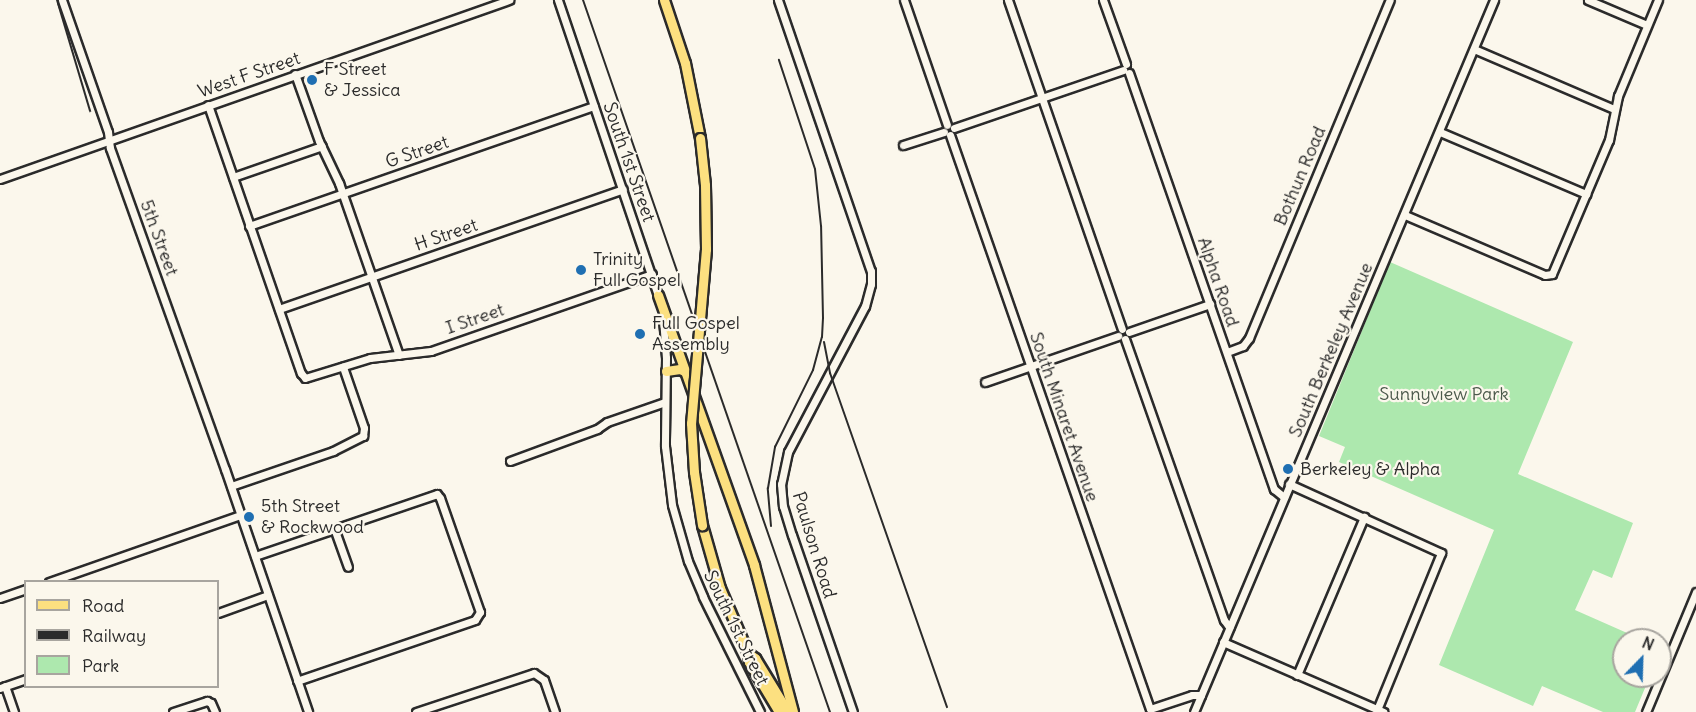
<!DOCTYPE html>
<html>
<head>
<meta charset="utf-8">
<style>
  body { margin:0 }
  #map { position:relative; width:1696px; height:712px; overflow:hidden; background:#fbf7ec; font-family:Delius,sans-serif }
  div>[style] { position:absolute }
  .green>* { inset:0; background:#ade8ae }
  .roads { filter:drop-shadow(2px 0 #2b2b2b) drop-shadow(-2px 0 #2b2b2b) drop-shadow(0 2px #2b2b2b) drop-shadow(0 -2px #2b2b2b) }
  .minor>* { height:7px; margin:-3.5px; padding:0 3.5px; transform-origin:3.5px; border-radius:3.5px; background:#fbf7ec }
  .major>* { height:9px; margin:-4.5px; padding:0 4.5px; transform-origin:4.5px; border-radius:4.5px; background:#fce080 }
  .rail>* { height:2px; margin:-1px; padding:0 1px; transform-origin:1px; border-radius:1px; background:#2b2b2b }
  .bridges { filter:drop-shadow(2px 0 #2b2b2b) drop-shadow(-2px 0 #2b2b2b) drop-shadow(0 2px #2b2b2b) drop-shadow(0 -2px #2b2b2b) }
  .major-bridge>* { height:9px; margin:-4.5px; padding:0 4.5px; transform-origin:4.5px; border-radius:4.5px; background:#fce080 }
  .dots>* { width:16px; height:16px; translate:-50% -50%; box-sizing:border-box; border:3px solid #fbf7ec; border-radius:50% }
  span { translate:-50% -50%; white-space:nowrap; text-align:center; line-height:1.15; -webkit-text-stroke:4.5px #fbf7ec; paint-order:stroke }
  .poi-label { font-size:18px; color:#2b2b2b }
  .left { translate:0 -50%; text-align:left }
  .street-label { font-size:18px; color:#2b2b2b }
  .park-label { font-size:18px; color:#4c5a4c }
  .legend { position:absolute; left:24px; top:580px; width:195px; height:108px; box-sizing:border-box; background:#fbf7ec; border:2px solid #a8a59f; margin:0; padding:8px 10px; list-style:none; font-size:18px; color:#2b2b2b }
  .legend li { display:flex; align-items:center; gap:12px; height:30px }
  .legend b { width:30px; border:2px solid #a8a59f }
  .north { position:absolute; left:1612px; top:628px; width:60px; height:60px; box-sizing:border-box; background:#fbf7ec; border:2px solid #a8a59f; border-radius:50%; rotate:23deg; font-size:16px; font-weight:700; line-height:24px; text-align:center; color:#2b2b2b }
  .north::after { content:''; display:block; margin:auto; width:21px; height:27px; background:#1f6fb2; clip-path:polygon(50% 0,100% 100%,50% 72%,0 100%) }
</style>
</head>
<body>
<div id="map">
  <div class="green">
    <i style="clip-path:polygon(1390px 262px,1573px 342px,1518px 474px,1633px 523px,1612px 578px,1593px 570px,1575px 610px,1643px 640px,1624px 640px,1624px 676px,1650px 676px,1635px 712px,1603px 712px,1542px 686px,1533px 706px,1439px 665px,1494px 530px,1339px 462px,1345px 447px,1319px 436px)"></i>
  </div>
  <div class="roads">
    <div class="minor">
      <i style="left:62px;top:0;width:140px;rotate:70.8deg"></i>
      <i style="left:108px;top:132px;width:16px;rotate:83deg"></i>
      <i style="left:110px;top:148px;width:341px;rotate:70.3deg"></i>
      <i style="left:225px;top:469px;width:257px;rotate:71.1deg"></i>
      <i style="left:558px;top:0;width:316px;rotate:71.3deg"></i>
      <i style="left:778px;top:0;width:287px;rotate:71.1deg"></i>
      <i style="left:871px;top:271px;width:13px;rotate:90deg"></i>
      <i style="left:871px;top:284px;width:23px;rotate:105deg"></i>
      <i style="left:865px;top:306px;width:165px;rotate:117.8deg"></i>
      <i style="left:788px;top:452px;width:33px;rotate:102deg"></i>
      <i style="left:781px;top:484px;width:22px;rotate:85deg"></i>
      <i style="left:783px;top:506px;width:30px;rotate:73deg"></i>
      <i style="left:792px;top:535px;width:187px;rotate:71deg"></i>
      <i style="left:904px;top:0;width:132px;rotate:71deg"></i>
      <i style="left:1008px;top:0;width:348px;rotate:70.9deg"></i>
      <i style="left:1103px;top:0;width:68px;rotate:70.2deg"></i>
      <i style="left:1588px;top:0;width:64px;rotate:23deg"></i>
      <i style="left:1474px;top:49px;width:152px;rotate:23.2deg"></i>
      <i style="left:1129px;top:73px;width:441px;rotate:70.8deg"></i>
      <i style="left:1274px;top:489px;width:13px;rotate:39deg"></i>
      <i style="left:295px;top:74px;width:71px;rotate:70.3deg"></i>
      <i style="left:319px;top:141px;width:47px;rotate:64.5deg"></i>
      <i style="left:339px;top:183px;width:182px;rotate:70.8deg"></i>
      <i style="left:208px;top:105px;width:284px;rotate:70.9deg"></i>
      <i style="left:301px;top:373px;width:6px;rotate:51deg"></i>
      <i style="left:305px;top:378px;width:68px;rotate:-17.1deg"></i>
      <i style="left:370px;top:358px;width:61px;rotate:-6.5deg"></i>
      <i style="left:431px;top:351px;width:234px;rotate:-19.2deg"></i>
      <i style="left:954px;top:128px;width:179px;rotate:-18.9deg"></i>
      <i style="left:1440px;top:132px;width:159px;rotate:23deg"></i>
      <i style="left:950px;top:135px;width:608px;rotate:70.79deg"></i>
      <i style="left:1150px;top:709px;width:44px;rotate:-18.4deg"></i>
      <i style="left:1192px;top:695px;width:9px"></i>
      <i style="left:903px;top:145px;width:43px;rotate:-17.6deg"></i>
      <i style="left:233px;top:177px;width:94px;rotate:-19.2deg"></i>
      <i style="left:0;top:179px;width:540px;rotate:-19.38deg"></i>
      <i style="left:1405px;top:215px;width:152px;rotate:23.2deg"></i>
      <i style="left:1545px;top:275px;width:7px;rotate:-8deg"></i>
      <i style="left:1552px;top:274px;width:146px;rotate:-67deg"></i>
      <i style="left:1609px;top:140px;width:45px;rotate:-78.4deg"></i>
      <i style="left:1618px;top:96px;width:104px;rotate:-67.4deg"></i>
      <i style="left:249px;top:226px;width:365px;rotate:-19.2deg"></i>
      <i style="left:279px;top:309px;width:364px;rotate:-19.2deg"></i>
      <i style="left:663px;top:318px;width:40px;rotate:85.7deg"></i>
      <i style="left:666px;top:358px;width:88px;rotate:90.7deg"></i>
      <i style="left:665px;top:446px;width:59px;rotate:83.2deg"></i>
      <i style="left:672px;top:505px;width:58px;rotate:74.1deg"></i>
      <i style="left:688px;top:561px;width:39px;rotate:67deg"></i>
      <i style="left:703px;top:597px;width:128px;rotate:63.6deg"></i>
      <i style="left:1129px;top:332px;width:86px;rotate:-19.1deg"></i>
      <i style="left:1125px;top:339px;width:298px;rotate:70.6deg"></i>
      <i style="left:1224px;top:620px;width:9px;rotate:54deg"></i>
      <i style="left:1227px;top:352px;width:17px;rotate:-21deg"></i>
      <i style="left:1243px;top:346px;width:10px;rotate:-53deg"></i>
      <i style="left:1249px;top:338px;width:366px;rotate:-67.4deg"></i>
      <i style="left:985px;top:382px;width:141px;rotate:-19.1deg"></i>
      <i style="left:510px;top:461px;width:93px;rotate:-20.2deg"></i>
      <i style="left:597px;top:429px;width:12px;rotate:-35deg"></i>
      <i style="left:607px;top:422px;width:61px;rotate:-19deg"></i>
      <i style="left:1289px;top:484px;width:167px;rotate:24.4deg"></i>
      <i style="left:1441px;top:553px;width:170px;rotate:112.2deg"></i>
      <i style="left:231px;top:486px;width:108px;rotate:-18.9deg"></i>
      <i style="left:333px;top:451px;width:34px;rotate:-27deg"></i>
      <i style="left:363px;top:436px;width:8px;rotate:-83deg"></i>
      <i style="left:364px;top:428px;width:65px;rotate:-109deg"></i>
      <i style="left:334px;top:528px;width:41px;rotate:70.3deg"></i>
      <i style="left:255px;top:556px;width:192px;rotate:-18.8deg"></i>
      <i style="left:437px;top:494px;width:5px;rotate:53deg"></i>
      <i style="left:440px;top:498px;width:121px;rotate:70.7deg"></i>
      <i style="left:480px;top:612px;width:9px;rotate:122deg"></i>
      <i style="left:475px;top:620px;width:188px;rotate:161.1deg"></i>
      <i style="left:49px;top:582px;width:202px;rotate:-19.3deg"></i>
      <i style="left:0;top:598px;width:28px;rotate:-19deg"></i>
      <i style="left:218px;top:613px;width:53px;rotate:-19.8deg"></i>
      <i style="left:1223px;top:642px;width:175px;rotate:23.6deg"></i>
      <i style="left:1297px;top:675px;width:172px;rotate:-67deg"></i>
      <i style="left:5px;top:686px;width:28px;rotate:71deg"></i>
      <i style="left:0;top:688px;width:28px;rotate:-19deg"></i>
      <i style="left:173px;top:712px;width:36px;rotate:-18deg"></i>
      <i style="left:207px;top:701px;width:4px;rotate:27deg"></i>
      <i style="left:211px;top:703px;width:10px;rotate:66deg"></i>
      <i style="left:416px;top:712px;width:124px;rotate:-18.3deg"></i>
      <i style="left:534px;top:673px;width:12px;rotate:35deg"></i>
      <i style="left:544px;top:680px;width:34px;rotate:71deg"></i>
      <i style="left:1194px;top:712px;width:773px;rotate:-67.15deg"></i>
      <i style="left:1646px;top:712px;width:130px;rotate:-67.4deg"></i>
    </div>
    <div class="major">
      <i style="left:664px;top:0;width:66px;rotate:71.6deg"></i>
      <i style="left:685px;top:63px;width:76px;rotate:78.7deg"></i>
      <i style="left:658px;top:295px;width:287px;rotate:70.4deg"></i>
      <i style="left:754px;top:565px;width:152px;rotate:75.1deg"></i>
      <i style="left:666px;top:371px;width:14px;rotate:-8deg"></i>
      <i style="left:680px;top:369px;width:9px;rotate:27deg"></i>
      <i style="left:702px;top:525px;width:66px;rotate:74.1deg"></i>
      <i style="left:720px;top:588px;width:71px;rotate:66.7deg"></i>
      <i style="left:748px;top:653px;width:9px;rotate:84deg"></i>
      <i style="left:749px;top:662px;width:58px;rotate:59deg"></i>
      <i style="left:748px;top:653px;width:9px;rotate:36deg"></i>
      <i style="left:755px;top:658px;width:63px;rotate:58.6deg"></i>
    </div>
  </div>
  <div class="rail">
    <i style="left:57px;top:0;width:116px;rotate:73.4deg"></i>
    <i style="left:583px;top:0;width:754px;rotate:70.87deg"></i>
    <i style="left:824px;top:342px;width:32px;rotate:79deg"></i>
    <i style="left:830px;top:373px;width:354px;rotate:70.7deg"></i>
    <i style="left:771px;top:526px;width:38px;rotate:-95deg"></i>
    <i style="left:768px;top:488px;width:42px;rotate:-80.3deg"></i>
    <i style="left:775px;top:447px;width:86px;rotate:-63.7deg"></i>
    <i style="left:813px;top:370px;width:34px;rotate:-75deg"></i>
    <i style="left:822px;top:337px;width:19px;rotate:-87deg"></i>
    <i style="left:823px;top:318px;width:92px;rotate:-91.2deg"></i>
    <i style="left:821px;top:226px;width:57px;rotate:-96deg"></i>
    <i style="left:815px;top:169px;width:115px;rotate:-108.3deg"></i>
  </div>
  <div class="bridges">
    <div class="major-bridge">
      <i style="left:700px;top:138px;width:47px;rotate:83.9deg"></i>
      <i style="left:705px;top:185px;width:64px;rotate:89.1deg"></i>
      <i style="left:706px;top:249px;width:175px;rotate:94.9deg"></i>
      <i style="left:691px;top:423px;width:49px;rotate:86.5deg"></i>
      <i style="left:694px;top:472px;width:54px;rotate:81.4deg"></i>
    </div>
  </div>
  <div class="dots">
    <i style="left:312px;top:80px;background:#1f6fb2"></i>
    <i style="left:581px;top:270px;background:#1f6fb2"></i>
    <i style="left:640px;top:334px;background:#1f6fb2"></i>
    <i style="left:1288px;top:469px;background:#1f6fb2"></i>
    <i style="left:249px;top:517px;background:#1f6fb2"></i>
  </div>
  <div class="poi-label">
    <span class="left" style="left:324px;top:80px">F Street<br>&amp; Jessica</span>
    <span class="left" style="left:593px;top:270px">Trinity<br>Full Gospel</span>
    <span class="left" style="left:652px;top:334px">Full Gospel<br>Assembly</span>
    <span class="left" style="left:1300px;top:469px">Berkeley &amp; Alpha</span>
    <span class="left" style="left:261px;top:517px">5th Street<br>&amp; Rockwood</span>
  </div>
  <div class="street-label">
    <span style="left:249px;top:75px;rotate:-19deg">West F Street</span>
    <span style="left:417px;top:152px;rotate:-19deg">G Street</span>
    <span style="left:629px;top:162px;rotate:71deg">South 1st Street</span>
    <span style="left:1300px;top:176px;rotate:-67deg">Bothun Road</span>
    <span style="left:446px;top:235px;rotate:-19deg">H Street</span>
    <span style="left:159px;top:238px;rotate:70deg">5th Street</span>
    <span style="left:1218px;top:282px;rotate:71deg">Alpha Road</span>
    <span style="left:475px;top:319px;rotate:-19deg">I Street</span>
    <span style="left:1331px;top:350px;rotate:-67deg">South Berkeley Avenue</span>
    <span style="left:1064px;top:417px;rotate:71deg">South Minaret Avenue</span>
    <span style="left:814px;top:545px;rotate:73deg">Paulson Road</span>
    <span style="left:736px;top:628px;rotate:64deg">South 1st Street</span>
  </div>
  <div class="park-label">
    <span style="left:1444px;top:394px">Sunnyview Park</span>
  </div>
  <ul class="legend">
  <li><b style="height:8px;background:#fce080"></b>Road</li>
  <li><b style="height:8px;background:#2b2b2b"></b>Railway</li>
  <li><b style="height:16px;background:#ade8ae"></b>Park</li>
  </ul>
  <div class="north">N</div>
</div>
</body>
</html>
